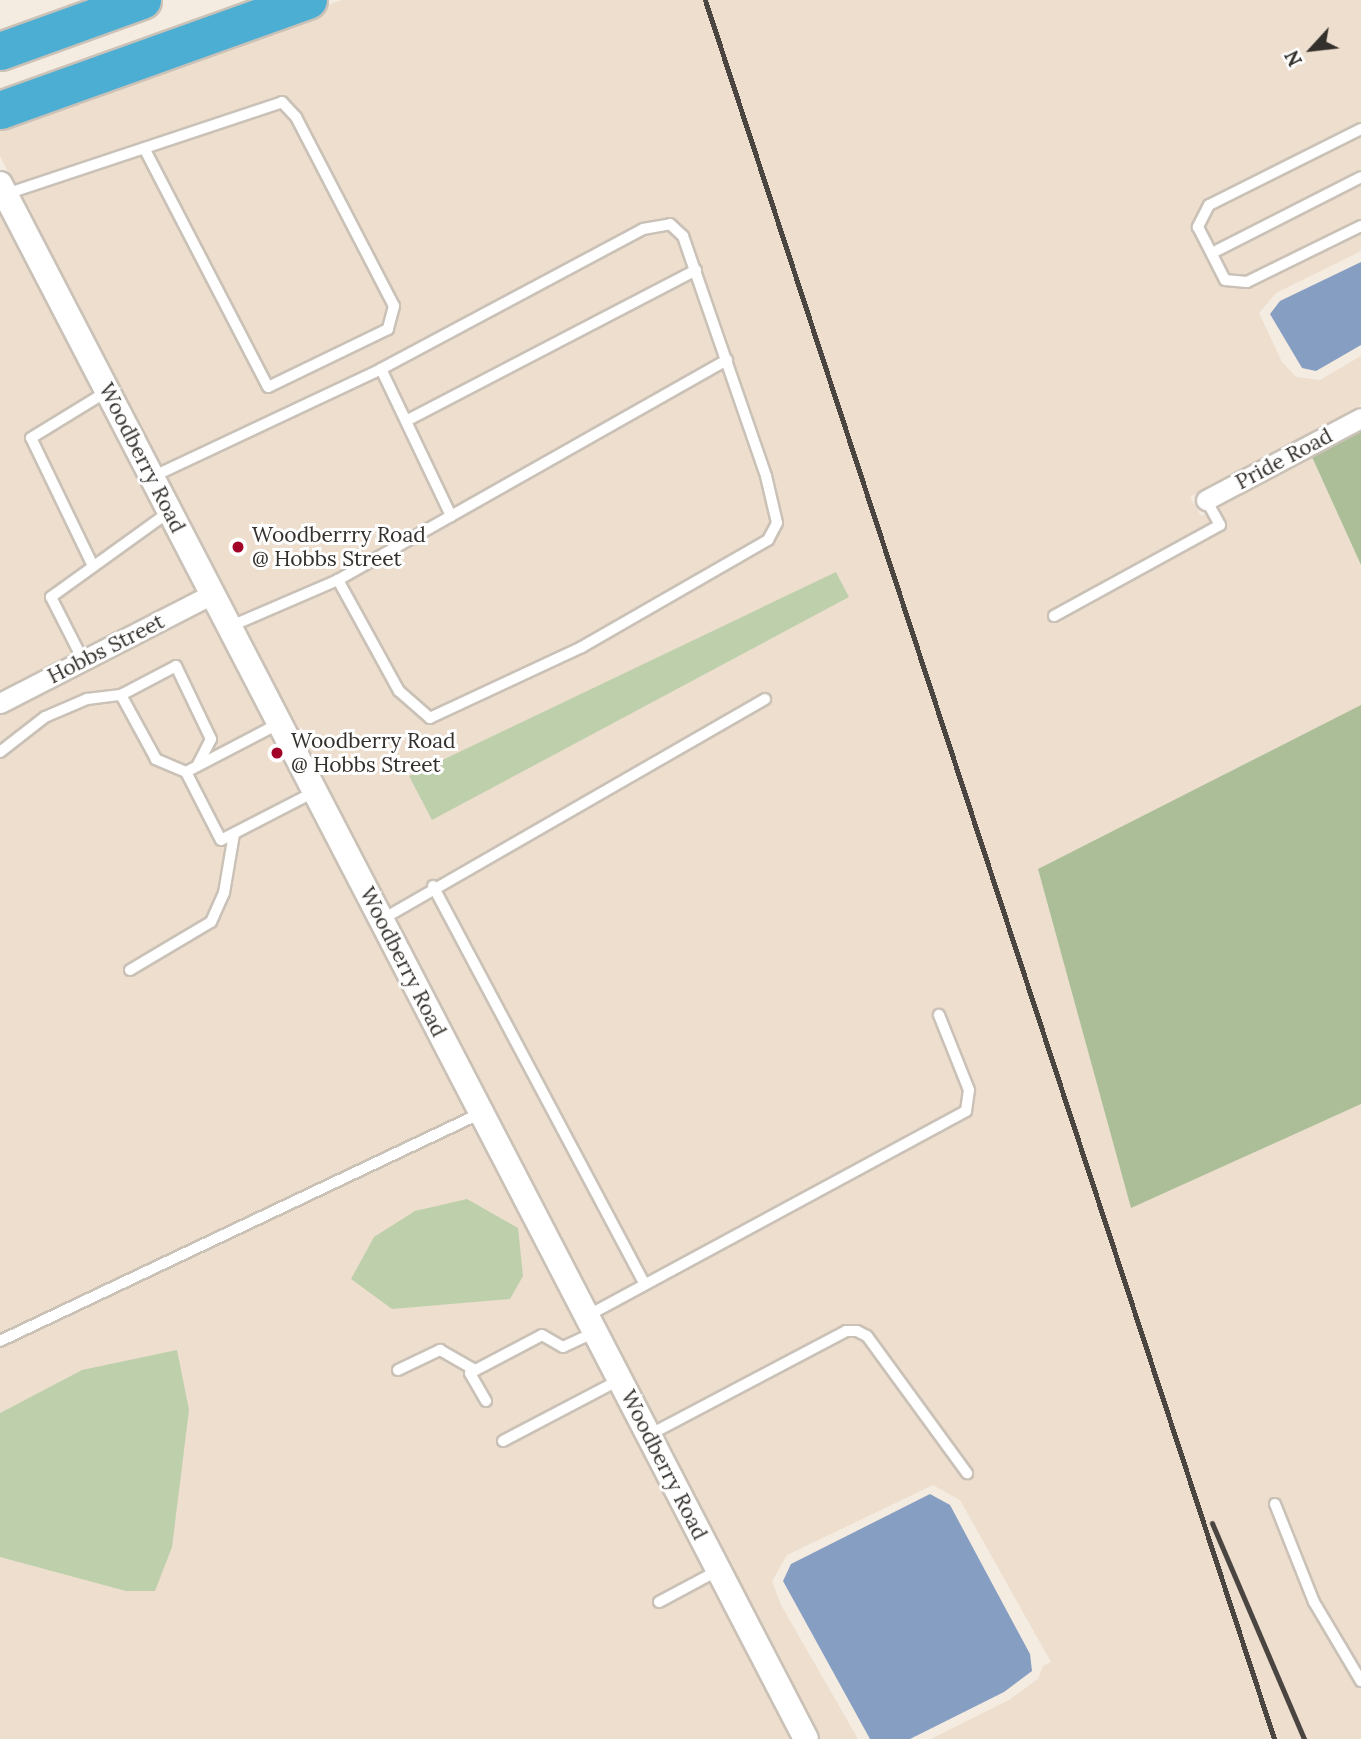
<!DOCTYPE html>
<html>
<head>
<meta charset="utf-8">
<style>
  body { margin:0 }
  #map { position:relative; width:1361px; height:1739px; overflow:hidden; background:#f4ebe1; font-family:Lora,serif }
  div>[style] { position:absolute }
  .built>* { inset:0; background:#eddece }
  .green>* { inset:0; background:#bed0ab }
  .forest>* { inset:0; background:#abbe97 }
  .water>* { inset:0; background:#869ec1 }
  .roads { filter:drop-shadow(2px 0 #cac1b7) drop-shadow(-2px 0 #cac1b7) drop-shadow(0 2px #cac1b7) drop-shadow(0 -2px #cac1b7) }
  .service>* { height:10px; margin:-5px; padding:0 5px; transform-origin:5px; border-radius:5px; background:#fff }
  .minor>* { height:19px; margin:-9.5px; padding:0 9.5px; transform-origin:9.5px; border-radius:9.5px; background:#fff }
  .tertiary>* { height:24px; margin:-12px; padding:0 12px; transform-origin:12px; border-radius:12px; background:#fff }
  .motorway>* { height:37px; margin:-18.5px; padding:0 18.5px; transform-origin:18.5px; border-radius:18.5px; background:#4caed3 }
  .rail>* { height:5px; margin:-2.5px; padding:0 2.5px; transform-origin:2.5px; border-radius:2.5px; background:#4a4541 }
  .dots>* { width:19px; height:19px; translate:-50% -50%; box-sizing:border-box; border:4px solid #fff; border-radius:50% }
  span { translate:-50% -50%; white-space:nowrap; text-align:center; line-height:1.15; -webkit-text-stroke:6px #fff; paint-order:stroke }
  .street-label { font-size:21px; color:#34302c }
  .poi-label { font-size:21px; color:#34302c }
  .left { translate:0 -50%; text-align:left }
  .north { position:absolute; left:1277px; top:14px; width:70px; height:70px; -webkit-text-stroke:5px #fff; paint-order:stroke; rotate:243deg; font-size:19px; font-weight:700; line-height:28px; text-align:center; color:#34302c }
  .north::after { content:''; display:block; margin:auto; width:24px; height:32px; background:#34302c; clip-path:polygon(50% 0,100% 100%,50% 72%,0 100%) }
</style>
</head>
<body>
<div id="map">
  <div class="built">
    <i style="clip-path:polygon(evenodd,342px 0,1361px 0,1361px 251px,1276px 293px,1259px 313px,1282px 362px,1296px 377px,1320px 380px,1361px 356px,1361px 405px,1190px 497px,1201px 516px,1312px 457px,1361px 565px,1361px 705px,1038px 869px,1131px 1207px,1361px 1104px,1361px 1739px,931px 1739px,1009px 1700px,1038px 1679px,1043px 1666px,1051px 1662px,960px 1500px,933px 1485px,787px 1555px,772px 1581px,781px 1605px,858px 1739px,820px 1739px,0 156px,0 123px,342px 0,837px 573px,848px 597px,432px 819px,410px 776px,837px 573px)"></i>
    <i style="clip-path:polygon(0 211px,201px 600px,792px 1739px,0 1739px,0 1557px,50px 1569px,82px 1370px,0 1413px)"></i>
  </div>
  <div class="green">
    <i style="clip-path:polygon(836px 572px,849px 597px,432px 820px,409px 776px)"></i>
    <i style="clip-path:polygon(467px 1199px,518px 1228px,523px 1276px,510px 1299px,392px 1309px,351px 1279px,374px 1237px,415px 1211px)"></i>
    <i style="clip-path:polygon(177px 1350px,189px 1410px,172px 1547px,155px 1591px,126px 1591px,0 1557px,0 1413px,82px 1370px)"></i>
  </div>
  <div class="forest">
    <i style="clip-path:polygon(1361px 430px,1361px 565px,1312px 457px)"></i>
    <i style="clip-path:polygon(1361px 705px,1361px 1104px,1131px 1208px,1038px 869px)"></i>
  </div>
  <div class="water">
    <i style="clip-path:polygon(1361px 262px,1361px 345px,1316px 371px,1302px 368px,1270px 314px,1280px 301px)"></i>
    <i style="clip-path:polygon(930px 1494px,950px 1505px,1030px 1654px,1032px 1671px,1004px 1692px,910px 1739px,870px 1739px,783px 1581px,791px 1564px)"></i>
  </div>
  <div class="roads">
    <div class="service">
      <i style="left:1361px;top:129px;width:170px;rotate:153.4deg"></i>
      <i style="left:1209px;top:205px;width:25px;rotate:117deg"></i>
      <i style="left:1198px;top:227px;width:59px;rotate:63deg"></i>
      <i style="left:1225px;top:280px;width:22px;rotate:5deg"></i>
      <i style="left:1247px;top:282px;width:127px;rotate:-26.2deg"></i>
      <i style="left:6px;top:194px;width:291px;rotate:-18.4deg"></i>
      <i style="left:282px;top:102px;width:21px;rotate:47deg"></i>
      <i style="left:296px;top:117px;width:213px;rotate:62.6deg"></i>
      <i style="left:394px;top:306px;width:24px;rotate:105deg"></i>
      <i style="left:388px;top:329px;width:133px;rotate:154.2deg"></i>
      <i style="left:268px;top:387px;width:269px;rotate:-117.4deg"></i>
      <i style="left:1212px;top:253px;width:167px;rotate:-27deg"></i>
      <i style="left:381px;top:369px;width:163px;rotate:64.5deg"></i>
      <i style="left:406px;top:421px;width:327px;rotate:-27.5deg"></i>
      <i style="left:152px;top:477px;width:253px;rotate:-25.2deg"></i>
      <i style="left:381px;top:369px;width:297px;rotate:-28.1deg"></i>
      <i style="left:643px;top:229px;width:27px;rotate:-10deg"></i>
      <i style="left:670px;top:224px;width:18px;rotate:43deg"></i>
      <i style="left:683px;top:236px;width:254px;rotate:70.9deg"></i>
      <i style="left:766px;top:476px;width:48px;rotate:76.8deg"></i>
      <i style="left:777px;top:523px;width:19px;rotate:118deg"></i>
      <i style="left:768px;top:540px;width:215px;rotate:150.1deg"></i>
      <i style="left:582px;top:647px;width:168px;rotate:155deg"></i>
      <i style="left:430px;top:718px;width:41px;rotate:-138.9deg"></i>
      <i style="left:399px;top:691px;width:127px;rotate:-118.8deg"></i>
      <i style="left:338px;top:580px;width:116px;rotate:156.7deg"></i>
      <i style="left:93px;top:566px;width:142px;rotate:-115.8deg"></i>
      <i style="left:31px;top:438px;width:88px;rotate:-31.5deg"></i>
      <i style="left:338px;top:580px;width:447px;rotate:-29.5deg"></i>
      <i style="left:1054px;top:616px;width:189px;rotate:-28.7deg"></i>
      <i style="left:1220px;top:525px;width:29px;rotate:-119deg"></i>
      <i style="left:84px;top:662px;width:73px;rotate:-116.9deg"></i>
      <i style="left:51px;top:597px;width:145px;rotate:-35.8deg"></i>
      <i style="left:278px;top:724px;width:104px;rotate:152.4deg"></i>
      <i style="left:186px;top:772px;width:76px;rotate:62.8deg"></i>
      <i style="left:221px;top:840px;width:105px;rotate:-27.3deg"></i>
      <i style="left:0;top:752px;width:57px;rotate:-37.9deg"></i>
      <i style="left:45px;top:717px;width:46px;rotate:-23.2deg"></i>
      <i style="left:87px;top:699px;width:34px;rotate:-7deg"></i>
      <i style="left:186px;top:772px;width:33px;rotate:-157deg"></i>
      <i style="left:156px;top:759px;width:73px;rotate:-118.7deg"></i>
      <i style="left:121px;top:695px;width:62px;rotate:-27.8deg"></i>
      <i style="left:176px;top:666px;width:81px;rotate:64.4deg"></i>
      <i style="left:211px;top:739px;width:29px;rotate:117deg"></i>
      <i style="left:433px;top:886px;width:451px;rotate:62deg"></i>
      <i style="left:381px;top:920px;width:443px;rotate:-29.9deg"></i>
      <i style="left:130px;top:970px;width:94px;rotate:-30.7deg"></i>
      <i style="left:211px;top:922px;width:32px;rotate:-66deg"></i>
      <i style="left:224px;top:893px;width:60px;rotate:-80.4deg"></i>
      <i style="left:587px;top:1316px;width:431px;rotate:-28.4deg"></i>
      <i style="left:966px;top:1111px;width:21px;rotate:-82deg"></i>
      <i style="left:969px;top:1090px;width:81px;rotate:-111.8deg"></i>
      <i style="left:0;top:1341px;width:532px;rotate:-25.36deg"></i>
      <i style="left:398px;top:1370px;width:47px;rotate:-25.5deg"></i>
      <i style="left:440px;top:1350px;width:40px;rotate:29.7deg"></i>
      <i style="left:486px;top:1401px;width:32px;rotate:-120deg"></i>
      <i style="left:470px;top:1373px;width:81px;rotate:-27.8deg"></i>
      <i style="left:542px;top:1335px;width:24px;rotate:30deg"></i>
      <i style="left:563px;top:1347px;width:33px;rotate:-25deg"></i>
      <i style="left:649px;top:1435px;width:223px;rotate:-27.8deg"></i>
      <i style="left:846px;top:1331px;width:11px"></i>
      <i style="left:857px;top:1331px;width:11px;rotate:27deg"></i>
      <i style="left:867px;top:1336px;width:170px;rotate:53.9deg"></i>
      <i style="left:503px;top:1441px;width:131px;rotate:-27.7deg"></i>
      <i style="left:1275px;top:1504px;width:105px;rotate:68.3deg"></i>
      <i style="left:1314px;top:1602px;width:92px;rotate:59.3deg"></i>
      <i style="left:659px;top:1602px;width:66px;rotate:-28.1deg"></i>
    </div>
    <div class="minor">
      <i style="left:1206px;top:500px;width:175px;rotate:-27.9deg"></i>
      <i style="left:0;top:703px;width:238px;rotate:-27.2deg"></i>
    </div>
    <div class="tertiary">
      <i style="left:0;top:184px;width:1751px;rotate:62.6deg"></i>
    </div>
    <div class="motorway">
      <i style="left:0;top:51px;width:151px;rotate:-19.8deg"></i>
      <i style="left:0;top:110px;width:327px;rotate:-19.7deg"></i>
    </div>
  </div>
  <div class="rail">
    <i style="left:705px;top:0;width:1830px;rotate:71.88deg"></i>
    <i style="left:1212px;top:1523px;width:235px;rotate:66.9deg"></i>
  </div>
  <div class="dots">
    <i style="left:238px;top:547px;background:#a20227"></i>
    <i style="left:277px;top:753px;background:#a20227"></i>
  </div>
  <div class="street-label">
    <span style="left:142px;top:458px;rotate:63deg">Woodberry Road</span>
    <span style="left:1284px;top:459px;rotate:-28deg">Pride Road</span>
    <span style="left:106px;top:649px;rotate:-27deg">Hobbs Street</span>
    <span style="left:403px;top:962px;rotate:63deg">Woodberry Road</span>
    <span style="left:664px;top:1465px;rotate:63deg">Woodberry Road</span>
  </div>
  <div class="poi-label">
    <span class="left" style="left:252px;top:547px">Woodberrry Road<br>@ Hobbs Street</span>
    <span class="left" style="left:291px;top:753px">Woodberry Road<br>@ Hobbs Street</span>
  </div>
  <div class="north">N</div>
</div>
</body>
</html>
